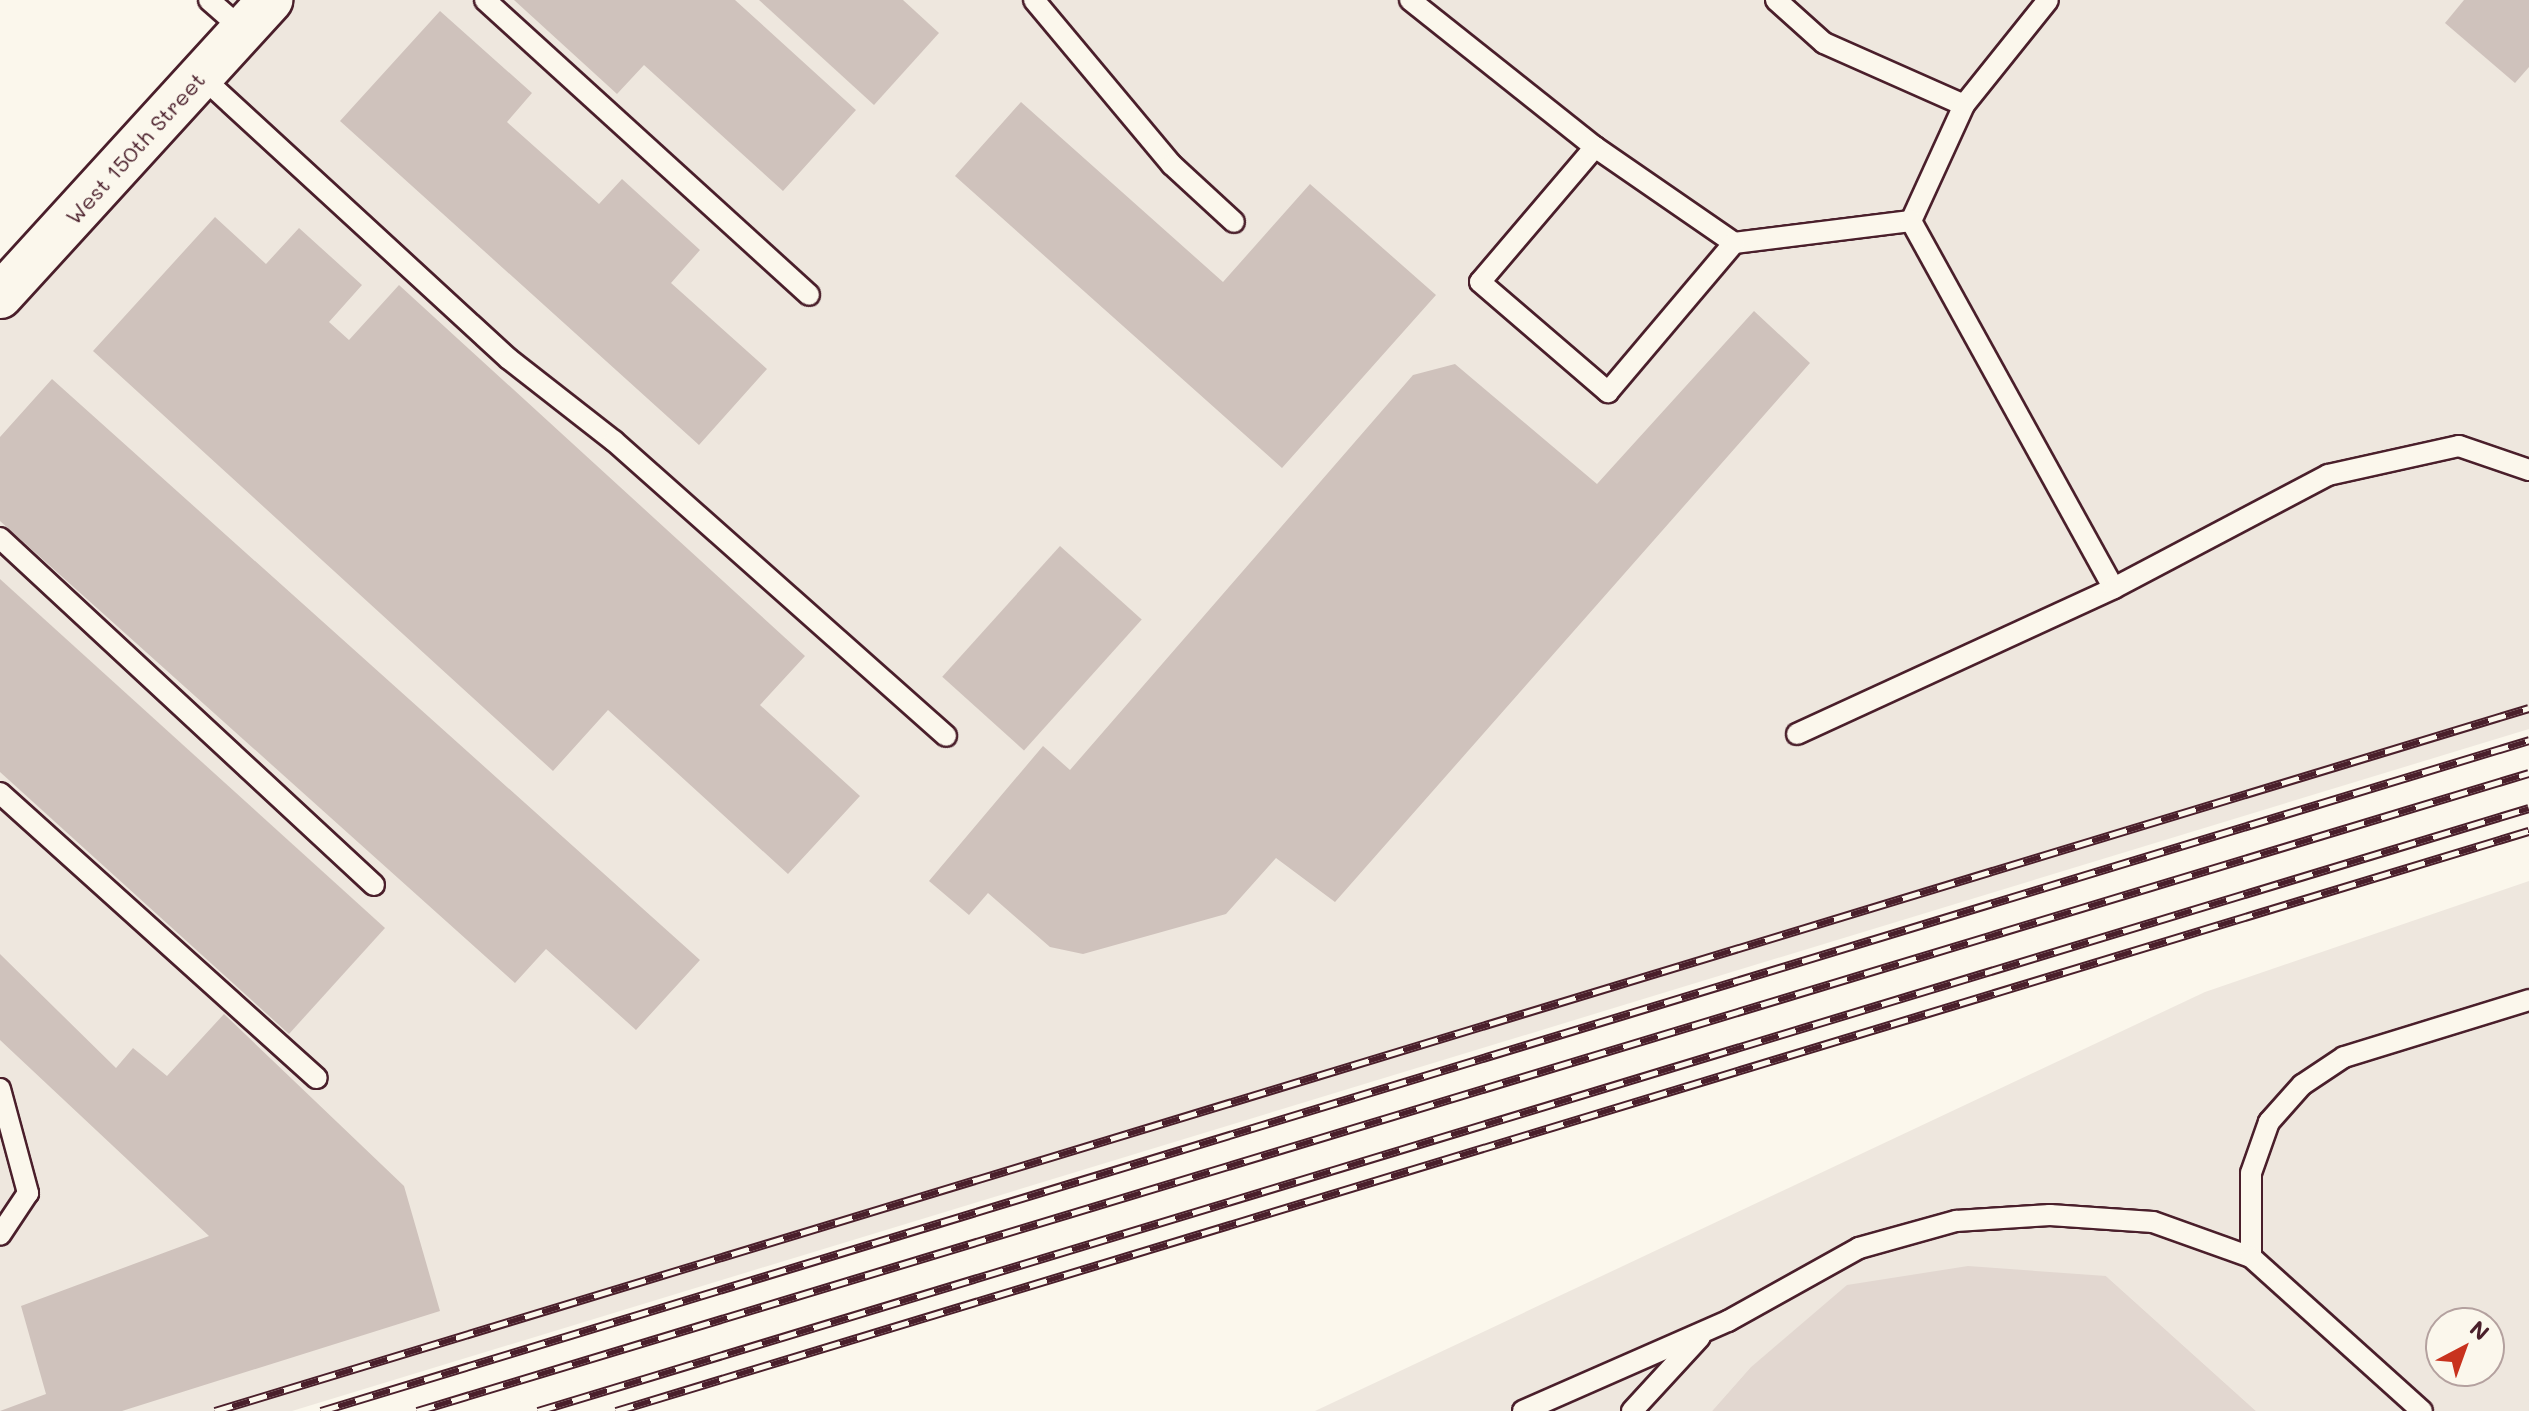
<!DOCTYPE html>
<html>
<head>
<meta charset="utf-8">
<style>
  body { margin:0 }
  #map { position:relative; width:2529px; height:1411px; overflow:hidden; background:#fbf7ec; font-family:Mali,sans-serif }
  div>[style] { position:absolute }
  .built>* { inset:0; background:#eee7de }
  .green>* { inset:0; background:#e2d7d0 }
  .building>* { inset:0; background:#cfc2bc; transform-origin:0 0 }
  .roads { filter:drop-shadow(2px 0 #4a1f2b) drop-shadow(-2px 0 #4a1f2b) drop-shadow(0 2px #4a1f2b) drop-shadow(0 -2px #4a1f2b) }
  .service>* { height:20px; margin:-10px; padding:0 10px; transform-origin:10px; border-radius:10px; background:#fbf7ec }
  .secondary>* { height:44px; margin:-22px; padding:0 22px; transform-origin:22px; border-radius:22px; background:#fbf7ec }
  .rail>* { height:9px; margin-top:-4.5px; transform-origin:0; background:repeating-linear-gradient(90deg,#fbf7ec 0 18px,#4a1f2b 0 36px); box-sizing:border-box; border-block:2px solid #4a1f2b }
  span { translate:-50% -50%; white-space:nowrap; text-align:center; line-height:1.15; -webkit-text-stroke:6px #fbf7ec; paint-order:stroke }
  .street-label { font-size:22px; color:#4a1f2b }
  .north { position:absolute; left:2425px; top:1307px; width:80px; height:80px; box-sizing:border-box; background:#fbf7ec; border:2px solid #b4a19f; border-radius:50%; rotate:41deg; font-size:22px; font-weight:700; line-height:32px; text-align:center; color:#4a1f2b }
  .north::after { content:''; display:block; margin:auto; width:28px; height:36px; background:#c8321e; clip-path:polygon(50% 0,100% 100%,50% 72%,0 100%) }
</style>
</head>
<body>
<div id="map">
  <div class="built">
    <i style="clip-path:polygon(230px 0,2529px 0,2529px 729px,292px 1411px,0 1411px,0 275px,238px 8px)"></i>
    <i style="clip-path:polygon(evenodd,2529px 881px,2529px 1411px,2256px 1411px,2106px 1276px,1750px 1368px,1712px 1411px,1315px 1411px,2205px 992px,2529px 881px,2441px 1323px,2489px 1323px,2489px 1371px,2441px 1371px,2441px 1323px)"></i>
  </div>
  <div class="green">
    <i style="clip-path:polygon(1968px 1266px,2106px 1276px,2256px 1411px,1712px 1411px,1750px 1368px,1847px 1285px)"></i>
  </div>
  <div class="building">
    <i style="clip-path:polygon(514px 0,735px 0,856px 110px,783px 191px,644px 65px,617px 94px)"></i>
    <i style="clip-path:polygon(759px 0,903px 0,939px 33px,874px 105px)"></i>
    <i style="clip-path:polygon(2464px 0,2529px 0,2529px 67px,2515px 83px,2445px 23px)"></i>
    <i style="clip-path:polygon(440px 11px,532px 93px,507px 122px,599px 204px,622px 179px,700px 250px,671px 283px,767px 369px,699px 445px,340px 121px)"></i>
    <i style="clip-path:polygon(1021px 102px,1223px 282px,1310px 184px,1436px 295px,1282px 468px,955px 176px)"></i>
    <i style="clip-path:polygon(215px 217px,266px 264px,299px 228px,362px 285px,329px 322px,349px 340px,399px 285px,805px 656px,760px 705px,860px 796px,788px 874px,608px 710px,553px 771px,93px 351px)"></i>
    <i style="clip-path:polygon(1754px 311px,1810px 363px,1335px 902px,1276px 858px,1226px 914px,1083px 954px,1050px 947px,988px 893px,969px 915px,929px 881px,1043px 746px,1070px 770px,1413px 375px,1455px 364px,1597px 484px)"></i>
    <i style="clip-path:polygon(52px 379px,700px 960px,636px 1030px,546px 949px,515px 983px,0 521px,0 437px)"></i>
    <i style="left:1060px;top:546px;width:110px;height:176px;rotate:42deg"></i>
    <i style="clip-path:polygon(0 579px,385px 928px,289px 1034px,0 772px)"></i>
    <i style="clip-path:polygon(0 954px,116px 1068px,133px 1048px,167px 1076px,224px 1014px,404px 1186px,440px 1311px,122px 1411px,0 1411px,46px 1394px,21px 1306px,209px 1236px,0 1040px)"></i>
  </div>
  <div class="roads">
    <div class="service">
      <i style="left:209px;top:0;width:45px;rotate:41.4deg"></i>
      <i style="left:485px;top:0;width:438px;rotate:42.3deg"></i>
      <i style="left:1034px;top:0;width:215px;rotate:50.1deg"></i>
      <i style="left:1172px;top:165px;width:84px;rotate:42.6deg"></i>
      <i style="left:1410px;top:0;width:236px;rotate:38.5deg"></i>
      <i style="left:1595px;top:147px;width:169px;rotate:34.6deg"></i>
      <i style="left:1734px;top:243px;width:178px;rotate:-7.1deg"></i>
      <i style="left:1911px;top:221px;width:128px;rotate:-65.4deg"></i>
      <i style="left:1776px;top:0;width:64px;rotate:41.9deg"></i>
      <i style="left:1824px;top:43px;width:153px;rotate:23.9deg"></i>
      <i style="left:1964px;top:105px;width:134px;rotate:-51.3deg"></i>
      <i style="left:201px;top:76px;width:418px;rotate:42.6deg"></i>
      <i style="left:509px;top:359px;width:133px;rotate:38deg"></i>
      <i style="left:614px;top:441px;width:444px;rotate:41.6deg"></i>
      <i style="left:1595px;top:147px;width:177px;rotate:130.4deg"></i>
      <i style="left:1480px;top:282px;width:169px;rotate:40.7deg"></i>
      <i style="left:1608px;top:392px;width:195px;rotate:-49.8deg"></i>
      <i style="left:1911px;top:221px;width:419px;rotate:61.1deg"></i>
      <i style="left:0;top:538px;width:510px;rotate:42.86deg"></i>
      <i style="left:1797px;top:734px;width:349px;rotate:-24.7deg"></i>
      <i style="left:2114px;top:588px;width:242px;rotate:-27.8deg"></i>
      <i style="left:2328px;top:475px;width:134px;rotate:-12.5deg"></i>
      <i style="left:2459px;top:446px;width:74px;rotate:18.9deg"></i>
      <i style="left:0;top:793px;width:426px;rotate:42deg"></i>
      <i style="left:0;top:1089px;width:108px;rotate:74.9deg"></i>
      <i style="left:28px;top:1193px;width:50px;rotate:123.7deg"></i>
      <i style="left:2251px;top:1257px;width:84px;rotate:-90deg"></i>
      <i style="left:2251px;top:1173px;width:54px;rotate:-70.6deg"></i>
      <i style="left:2269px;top:1122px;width:50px;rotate:-48.3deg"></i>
      <i style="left:2302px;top:1085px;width:50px;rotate:-33.7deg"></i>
      <i style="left:2344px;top:1057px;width:194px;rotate:-17.1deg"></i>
      <i style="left:1523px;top:1411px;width:224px;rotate:-23.7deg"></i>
      <i style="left:1728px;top:1321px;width:150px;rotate:-29.1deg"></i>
      <i style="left:1859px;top:1248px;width:101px;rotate:-15.6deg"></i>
      <i style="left:1956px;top:1221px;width:94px;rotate:-3.7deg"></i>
      <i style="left:2050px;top:1215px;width:103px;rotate:3.9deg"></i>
      <i style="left:2153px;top:1222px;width:104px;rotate:19.7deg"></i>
      <i style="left:2251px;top:1257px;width:230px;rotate:42deg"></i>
      <i style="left:1632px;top:1411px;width:100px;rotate:-47.4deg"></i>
    </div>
    <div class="secondary">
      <i style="left:0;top:296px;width:401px;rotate:-47.6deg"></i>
    </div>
  </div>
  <div class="rail">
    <i style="left:215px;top:1411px;width:2418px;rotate:-16.9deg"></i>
    <i style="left:321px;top:1411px;width:2308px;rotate:-16.9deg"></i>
    <i style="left:417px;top:1411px;width:2206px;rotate:-16.81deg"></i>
    <i style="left:538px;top:1411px;width:2080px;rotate:-16.85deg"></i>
    <i style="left:616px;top:1411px;width:1999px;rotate:-16.87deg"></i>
  </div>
  <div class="street-label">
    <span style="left:135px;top:148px;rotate:-48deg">West 150th Street</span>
  </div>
  <div class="north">N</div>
</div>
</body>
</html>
